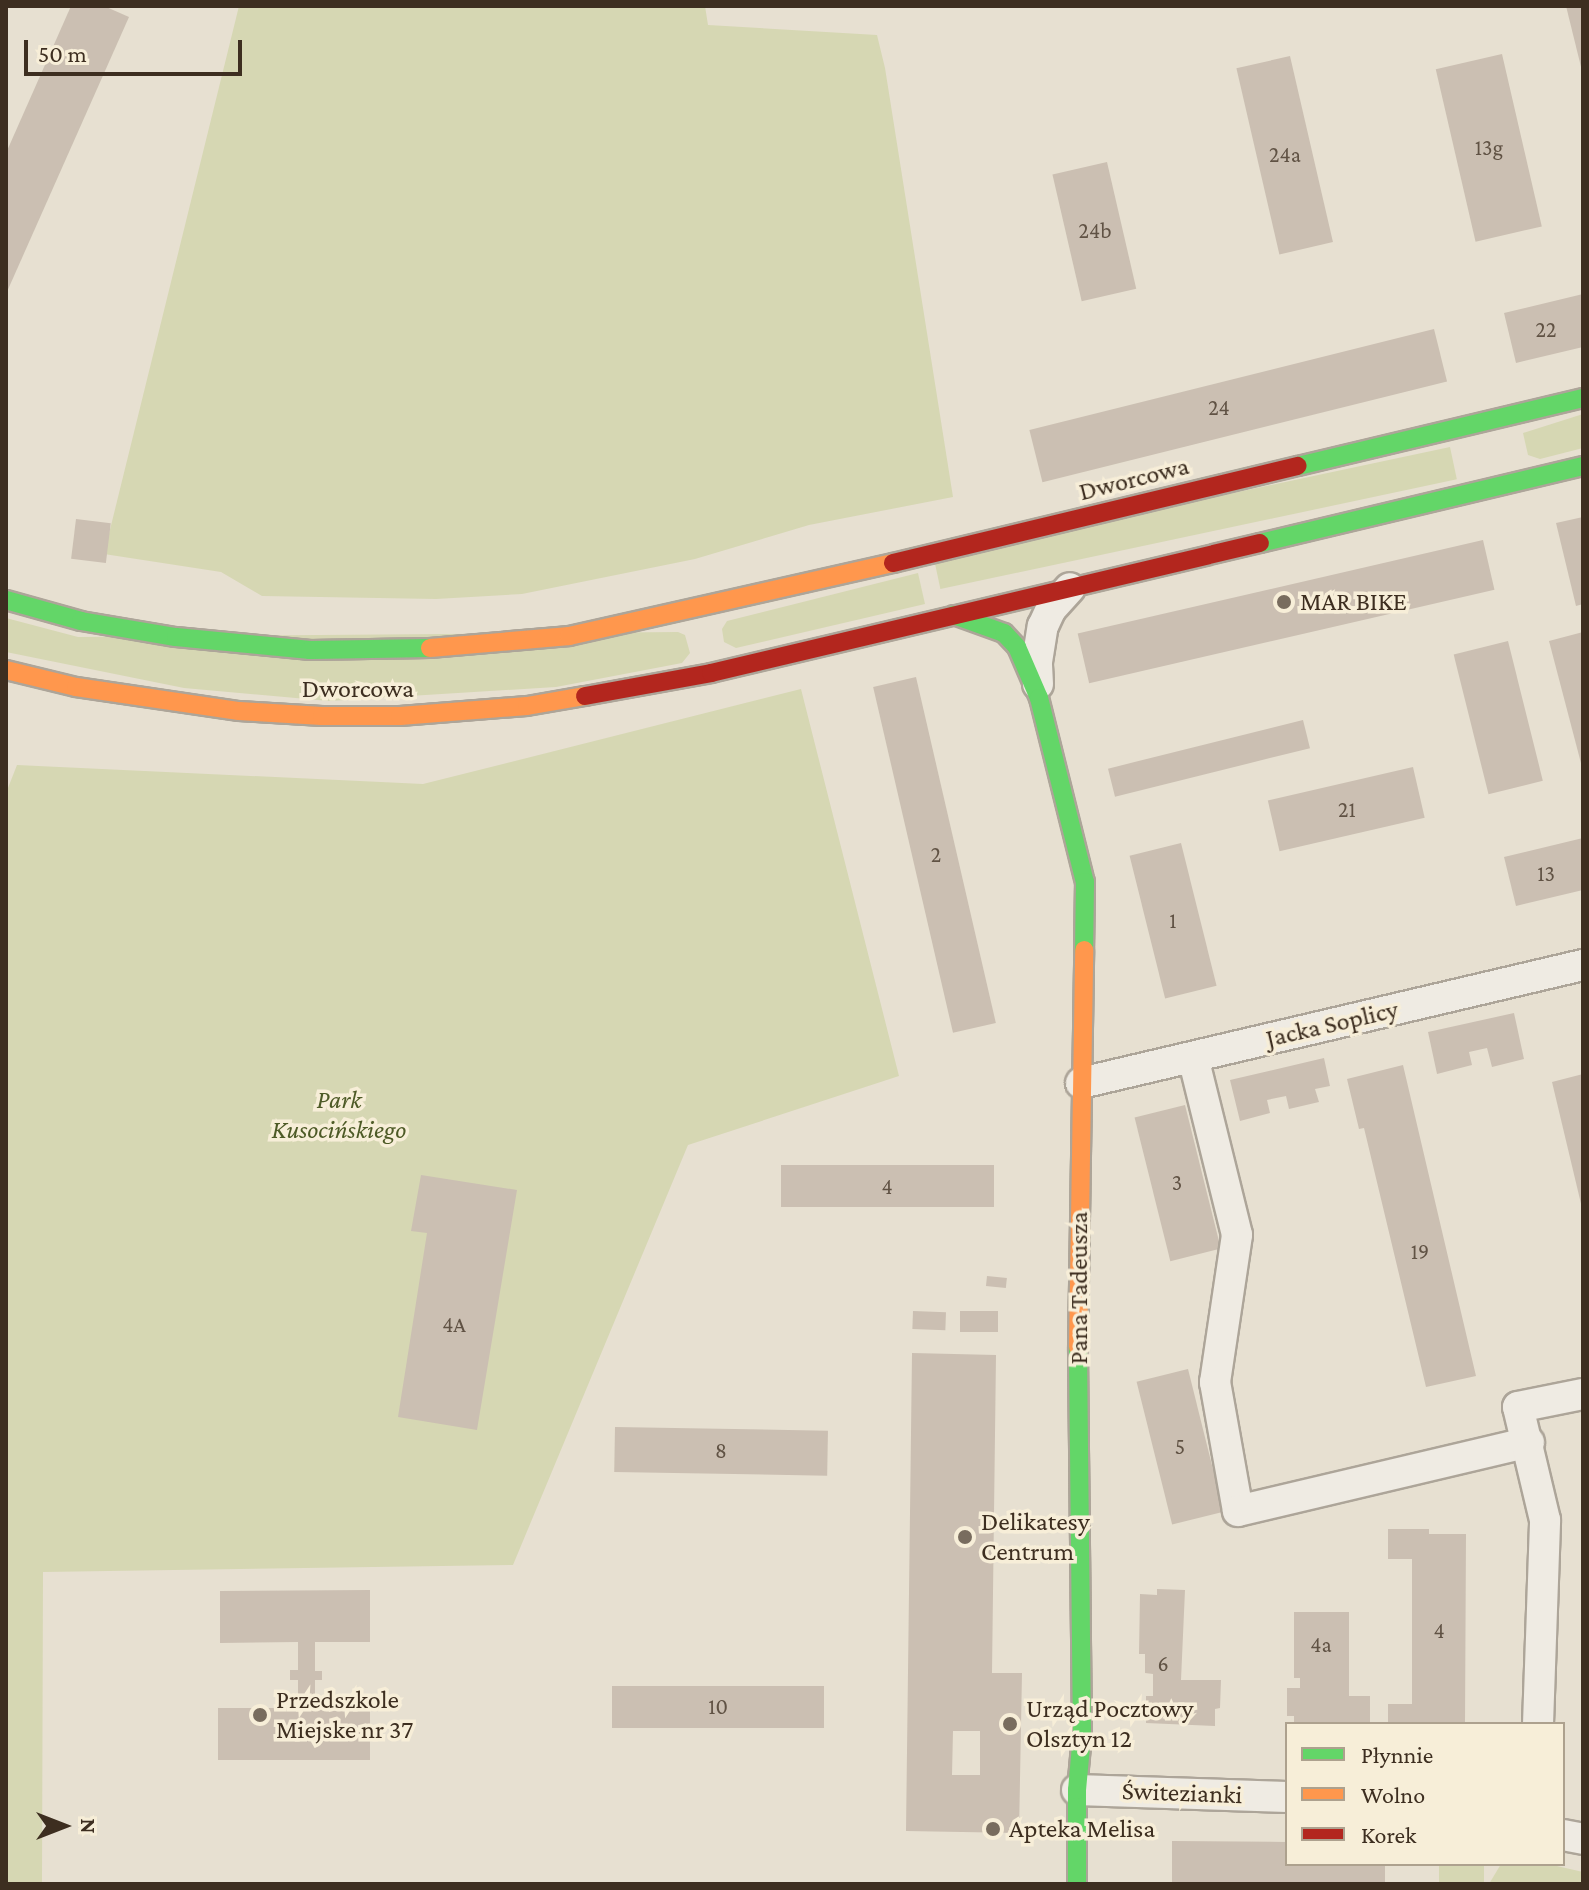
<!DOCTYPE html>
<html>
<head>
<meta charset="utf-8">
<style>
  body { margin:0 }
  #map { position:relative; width:1589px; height:1890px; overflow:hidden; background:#e7e0d1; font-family:"Crimson Pro",serif }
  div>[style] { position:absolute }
  .green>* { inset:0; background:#d6d7b3; transform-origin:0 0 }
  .building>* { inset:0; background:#cbbfb2; transform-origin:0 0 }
  .roads { filter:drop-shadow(2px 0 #ada599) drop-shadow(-2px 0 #ada599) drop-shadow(0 2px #ada599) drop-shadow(0 -2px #ada599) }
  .street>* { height:30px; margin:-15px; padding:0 15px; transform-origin:15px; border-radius:15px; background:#efebe3 }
  .fast>* { height:18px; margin:-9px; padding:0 9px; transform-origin:9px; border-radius:9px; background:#63d668 }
  .slow>* { height:18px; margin:-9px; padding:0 9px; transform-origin:9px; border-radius:9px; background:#ff974d }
  .jam>* { height:18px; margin:-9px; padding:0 9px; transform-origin:9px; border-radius:9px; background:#b3261e }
  .dots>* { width:22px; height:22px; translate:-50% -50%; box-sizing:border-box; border:4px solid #f7eed8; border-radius:50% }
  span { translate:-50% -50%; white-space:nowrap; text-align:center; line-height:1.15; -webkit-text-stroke:7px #f7eed8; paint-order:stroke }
  .number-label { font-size:22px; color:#605244 }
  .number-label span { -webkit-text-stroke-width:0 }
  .street-label { font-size:26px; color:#3d2e20 }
  .poi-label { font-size:26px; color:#3d2e20 }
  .left { translate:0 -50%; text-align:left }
  .park-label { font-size:26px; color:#4d5a26; font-style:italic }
  .frame { position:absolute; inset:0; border:8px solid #3d2e20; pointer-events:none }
  .legend { position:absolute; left:1285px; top:1722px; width:280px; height:144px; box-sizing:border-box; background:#f7eed8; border:2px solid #ada18e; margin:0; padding:10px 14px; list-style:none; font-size:24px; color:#3d2e20 }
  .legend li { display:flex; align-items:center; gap:16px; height:40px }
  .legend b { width:40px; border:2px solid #ada18e }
  .north { position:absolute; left:24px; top:1786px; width:80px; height:80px; -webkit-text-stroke:6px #f7eed8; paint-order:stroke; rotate:90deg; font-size:22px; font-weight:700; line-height:32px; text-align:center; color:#3d2e20 }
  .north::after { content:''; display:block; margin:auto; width:28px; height:36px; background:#3d2e20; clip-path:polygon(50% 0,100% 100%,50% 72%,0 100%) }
  .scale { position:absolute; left:24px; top:40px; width:218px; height:36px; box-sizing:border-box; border:4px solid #3d2e20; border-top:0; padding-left:10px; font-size:24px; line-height:28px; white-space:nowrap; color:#3d2e20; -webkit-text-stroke:6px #f7eed8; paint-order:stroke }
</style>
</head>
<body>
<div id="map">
  <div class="green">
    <i style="clip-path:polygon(239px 6px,705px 6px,708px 25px,877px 35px,885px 68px,953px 497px,809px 525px,695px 559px,522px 594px,436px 599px,262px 596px,221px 572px,104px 554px)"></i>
    <i style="clip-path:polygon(1583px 414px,1583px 448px,1540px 459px,1528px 455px,1523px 433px)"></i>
    <i style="left:1450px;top:447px;width:33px;height:528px;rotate:78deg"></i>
    <i style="clip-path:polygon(918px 573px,925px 604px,736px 648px,724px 642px,722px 629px,727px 621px)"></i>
    <i style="clip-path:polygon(6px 618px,78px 637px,678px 632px,685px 635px,690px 653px,682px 663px,556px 687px,329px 701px,184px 688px,6px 652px)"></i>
    <i style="clip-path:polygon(801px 689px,899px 1076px,688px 1145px,513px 1565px,43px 1572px,42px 1884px,6px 1884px,6px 793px,17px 765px,423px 784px)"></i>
    <i style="left:1439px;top:1864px;width:45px;height:20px"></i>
    <i style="clip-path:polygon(1501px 1864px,1548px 1864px,1583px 1872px,1583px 1884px,1489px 1884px)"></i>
  </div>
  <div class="building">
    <i style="clip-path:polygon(71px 6px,104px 6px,129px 17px,6px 294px,6px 153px)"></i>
    <i style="clip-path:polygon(1566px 6px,1583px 6px,1583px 71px,1582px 71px)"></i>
    <i style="left:1502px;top:54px;width:177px;height:68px;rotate:77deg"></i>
    <i style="left:1290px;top:56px;width:191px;height:55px;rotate:77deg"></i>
    <i style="left:1107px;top:162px;width:130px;height:56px;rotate:77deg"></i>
    <i style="clip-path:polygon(1583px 294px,1583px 347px,1516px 363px,1504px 313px)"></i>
    <i style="left:1434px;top:329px;width:54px;height:417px;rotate:76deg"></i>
    <i style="clip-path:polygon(1583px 517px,1583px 604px,1576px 606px,1556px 523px)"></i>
    <i style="left:76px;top:519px;width:35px;height:40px;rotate:7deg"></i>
    <i style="left:1483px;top:540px;width:51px;height:416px;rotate:77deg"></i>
    <i style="clip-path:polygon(1583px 632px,1583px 767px,1582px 767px,1549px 641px)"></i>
    <i style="left:1508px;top:641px;width:144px;height:56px;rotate:76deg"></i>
    <i style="left:916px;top:677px;width:355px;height:44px;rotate:77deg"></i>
    <i style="left:1303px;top:720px;width:29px;height:201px;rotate:76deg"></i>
    <i style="left:1413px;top:767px;width:52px;height:149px;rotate:77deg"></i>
    <i style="clip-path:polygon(1583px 838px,1583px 890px,1516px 906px,1504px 857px)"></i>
    <i style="left:1181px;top:843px;width:147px;height:53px;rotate:76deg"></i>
    <i style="clip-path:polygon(1514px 1013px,1524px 1059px,1492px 1067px,1487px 1048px,1469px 1052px,1472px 1065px,1437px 1074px,1428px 1032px)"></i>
    <i style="clip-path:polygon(1324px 1058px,1330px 1086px,1315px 1089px,1319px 1102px,1289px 1109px,1286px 1096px,1267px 1100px,1270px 1113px,1240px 1121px,1230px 1080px)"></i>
    <i style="clip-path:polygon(1403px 1065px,1476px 1376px,1426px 1387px,1364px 1128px,1359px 1129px,1347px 1079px)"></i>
    <i style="clip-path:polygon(1583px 1074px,1583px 1208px,1582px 1208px,1552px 1082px)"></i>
    <i style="left:1185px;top:1105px;width:148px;height:52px;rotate:76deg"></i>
    <i style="left:781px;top:1165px;width:213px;height:42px"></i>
    <i style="clip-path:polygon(421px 1175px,517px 1190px,477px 1430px,398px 1417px,427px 1233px,411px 1231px)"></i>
    <i style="left:987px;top:1276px;width:20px;height:10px;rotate:6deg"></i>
    <i style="left:913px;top:1311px;width:33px;height:18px;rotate:2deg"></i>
    <i style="left:960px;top:1311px;width:38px;height:21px"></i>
    <i style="clip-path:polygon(evenodd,912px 1353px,996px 1355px,992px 1673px,1022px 1673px,1019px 1833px,906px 1831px,912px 1353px,953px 1731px,980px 1731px,980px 1775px,952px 1775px,953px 1731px)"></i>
    <i style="left:1188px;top:1369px;width:147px;height:53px;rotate:76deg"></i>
    <i style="left:615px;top:1427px;width:213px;height:45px;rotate:1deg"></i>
    <i style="clip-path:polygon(1388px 1529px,1429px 1529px,1429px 1534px,1466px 1534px,1465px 1724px,1388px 1724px,1388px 1704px,1412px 1704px,1412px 1559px,1388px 1559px)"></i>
    <i style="clip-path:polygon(1157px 1589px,1185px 1590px,1181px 1680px,1221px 1680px,1220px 1708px,1215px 1709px,1215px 1726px,1146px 1723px,1146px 1696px,1153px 1696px,1153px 1674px,1145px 1673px,1145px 1654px,1139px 1654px,1140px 1594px,1157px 1595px)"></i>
    <i style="clip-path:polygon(370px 1590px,370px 1642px,315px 1642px,315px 1671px,322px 1671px,322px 1680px,315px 1680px,315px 1707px,370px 1707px,370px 1760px,218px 1760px,218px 1708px,298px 1708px,298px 1680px,290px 1680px,290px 1670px,298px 1670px,298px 1642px,220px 1643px,220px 1591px)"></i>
    <i style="clip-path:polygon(1294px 1612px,1349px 1612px,1349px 1696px,1370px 1696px,1370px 1724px,1294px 1724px,1294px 1716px,1287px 1716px,1287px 1688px,1300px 1688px,1300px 1678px,1294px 1678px)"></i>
    <i style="left:612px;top:1686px;width:212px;height:42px"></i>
    <i style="clip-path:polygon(1172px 1841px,1287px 1842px,1287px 1864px,1385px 1864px,1385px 1884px,1172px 1884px)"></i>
  </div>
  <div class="roads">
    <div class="street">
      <i style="left:1038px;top:684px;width:22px;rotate:-93deg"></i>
      <i style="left:1037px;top:662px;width:36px;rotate:-81deg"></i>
      <i style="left:1043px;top:626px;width:19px;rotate:-65deg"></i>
      <i style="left:1051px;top:609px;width:28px;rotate:-48deg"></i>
      <i style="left:1193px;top:1057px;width:183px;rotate:76.1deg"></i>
      <i style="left:1237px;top:1235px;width:149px;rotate:98.5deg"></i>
      <i style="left:1215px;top:1382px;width:131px;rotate:79.9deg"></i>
      <i style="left:1238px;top:1511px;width:299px;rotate:-13.3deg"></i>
      <i style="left:1081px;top:1083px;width:516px;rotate:-13.23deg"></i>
      <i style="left:1538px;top:1724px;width:204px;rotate:-88deg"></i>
      <i style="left:1545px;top:1520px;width:116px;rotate:-103.4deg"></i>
      <i style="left:1518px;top:1407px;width:66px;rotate:-11.3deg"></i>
      <i style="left:1077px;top:1790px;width:210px;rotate:1.9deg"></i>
      <i style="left:1563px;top:1835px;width:20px;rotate:11deg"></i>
    </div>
    <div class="fast">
      <i style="left:1298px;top:466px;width:293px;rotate:-13.4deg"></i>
      <i style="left:1260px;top:543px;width:332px;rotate:-13.4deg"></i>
      <i style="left:6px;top:600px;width:78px;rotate:15.6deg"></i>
      <i style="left:81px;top:621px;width:96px;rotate:9.6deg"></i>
      <i style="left:176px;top:637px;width:135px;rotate:5.5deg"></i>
      <i style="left:310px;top:650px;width:120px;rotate:-1deg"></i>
      <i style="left:954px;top:615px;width:53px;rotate:19.8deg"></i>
      <i style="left:1004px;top:633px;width:19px;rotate:47deg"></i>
      <i style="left:1017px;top:647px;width:56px;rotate:66.7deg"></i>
      <i style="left:1039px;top:698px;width:190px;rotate:76deg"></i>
      <i style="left:1085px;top:882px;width:68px;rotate:90.8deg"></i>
      <i style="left:1077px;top:1884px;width:94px;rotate:-90deg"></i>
      <i style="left:1077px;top:1790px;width:55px;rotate:-84.8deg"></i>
      <i style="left:1082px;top:1735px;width:388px;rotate:-90.6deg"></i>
    </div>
    <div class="slow">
      <i style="left:430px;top:648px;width:140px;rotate:-4.9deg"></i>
      <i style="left:569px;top:636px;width:332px;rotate:-12.7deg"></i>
      <i style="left:6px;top:670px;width:72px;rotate:13.7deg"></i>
      <i style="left:76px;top:687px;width:165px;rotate:8.4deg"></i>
      <i style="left:239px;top:711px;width:83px;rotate:3.4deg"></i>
      <i style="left:322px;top:716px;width:78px"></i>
      <i style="left:400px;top:716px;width:127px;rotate:-4.5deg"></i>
      <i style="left:527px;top:706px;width:59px;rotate:-9.8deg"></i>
      <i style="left:1078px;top:1347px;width:397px;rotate:-89.1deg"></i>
    </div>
    <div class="jam">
      <i style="left:893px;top:563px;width:416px;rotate:-13.5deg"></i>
      <i style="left:585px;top:696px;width:128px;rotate:-10.3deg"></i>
      <i style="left:711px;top:673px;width:564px;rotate:-13.32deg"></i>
    </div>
  </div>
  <div class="dots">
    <i style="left:1284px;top:602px;background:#786c5e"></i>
    <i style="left:965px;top:1537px;background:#786c5e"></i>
    <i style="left:260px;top:1715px;background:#786c5e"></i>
    <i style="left:1010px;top:1724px;background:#786c5e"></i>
    <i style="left:993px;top:1829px;background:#786c5e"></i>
  </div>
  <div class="number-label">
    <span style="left:1489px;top:148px">13g</span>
    <span style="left:1285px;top:155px">24a</span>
    <span style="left:1095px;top:231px">24b</span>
    <span style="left:1546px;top:330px">22</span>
    <span style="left:1219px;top:408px">24</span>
    <span style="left:1347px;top:810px">21</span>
    <span style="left:936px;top:855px">2</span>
    <span style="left:1546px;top:874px">13</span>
    <span style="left:1173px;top:921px">1</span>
    <span style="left:1177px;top:1183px">3</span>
    <span style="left:887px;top:1187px">4</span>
    <span style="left:1420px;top:1252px">19</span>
    <span style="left:454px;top:1325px">4A</span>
    <span style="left:1180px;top:1447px">5</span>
    <span style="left:721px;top:1451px">8</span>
    <span style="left:1439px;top:1631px">4</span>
    <span style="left:1321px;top:1645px">4a</span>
    <span style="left:1163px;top:1664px">6</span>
    <span style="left:718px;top:1707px">10</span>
  </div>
  <div class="street-label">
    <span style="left:1134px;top:479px;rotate:-14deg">Dworcowa</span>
    <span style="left:358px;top:689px">Dworcowa</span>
    <span style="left:1332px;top:1024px;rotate:-13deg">Jacka Soplicy</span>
    <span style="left:1079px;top:1288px;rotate:-90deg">Pana Tadeusza</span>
    <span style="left:1182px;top:1793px;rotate:2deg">Świtezianki</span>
  </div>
  <div class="poi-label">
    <span class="left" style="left:1300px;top:602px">MAR BIKE</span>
    <span class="left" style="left:981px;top:1537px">Delikatesy<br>Centrum</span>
    <span class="left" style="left:276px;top:1715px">Przedszkole<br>Miejske nr 37</span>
    <span class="left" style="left:1026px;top:1724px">Urząd Pocztowy<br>Olsztyn 12</span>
    <span class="left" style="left:1009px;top:1829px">Apteka Melisa</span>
  </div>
  <div class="park-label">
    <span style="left:339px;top:1115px">Park<br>Kusocińskiego</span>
  </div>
  <div class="frame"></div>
  <ul class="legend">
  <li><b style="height:10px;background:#63d668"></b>Płynnie</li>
  <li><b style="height:10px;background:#ff974d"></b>Wolno</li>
  <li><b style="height:10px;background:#b3261e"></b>Korek</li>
  </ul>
  <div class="north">N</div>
  <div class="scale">50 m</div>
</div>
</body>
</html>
